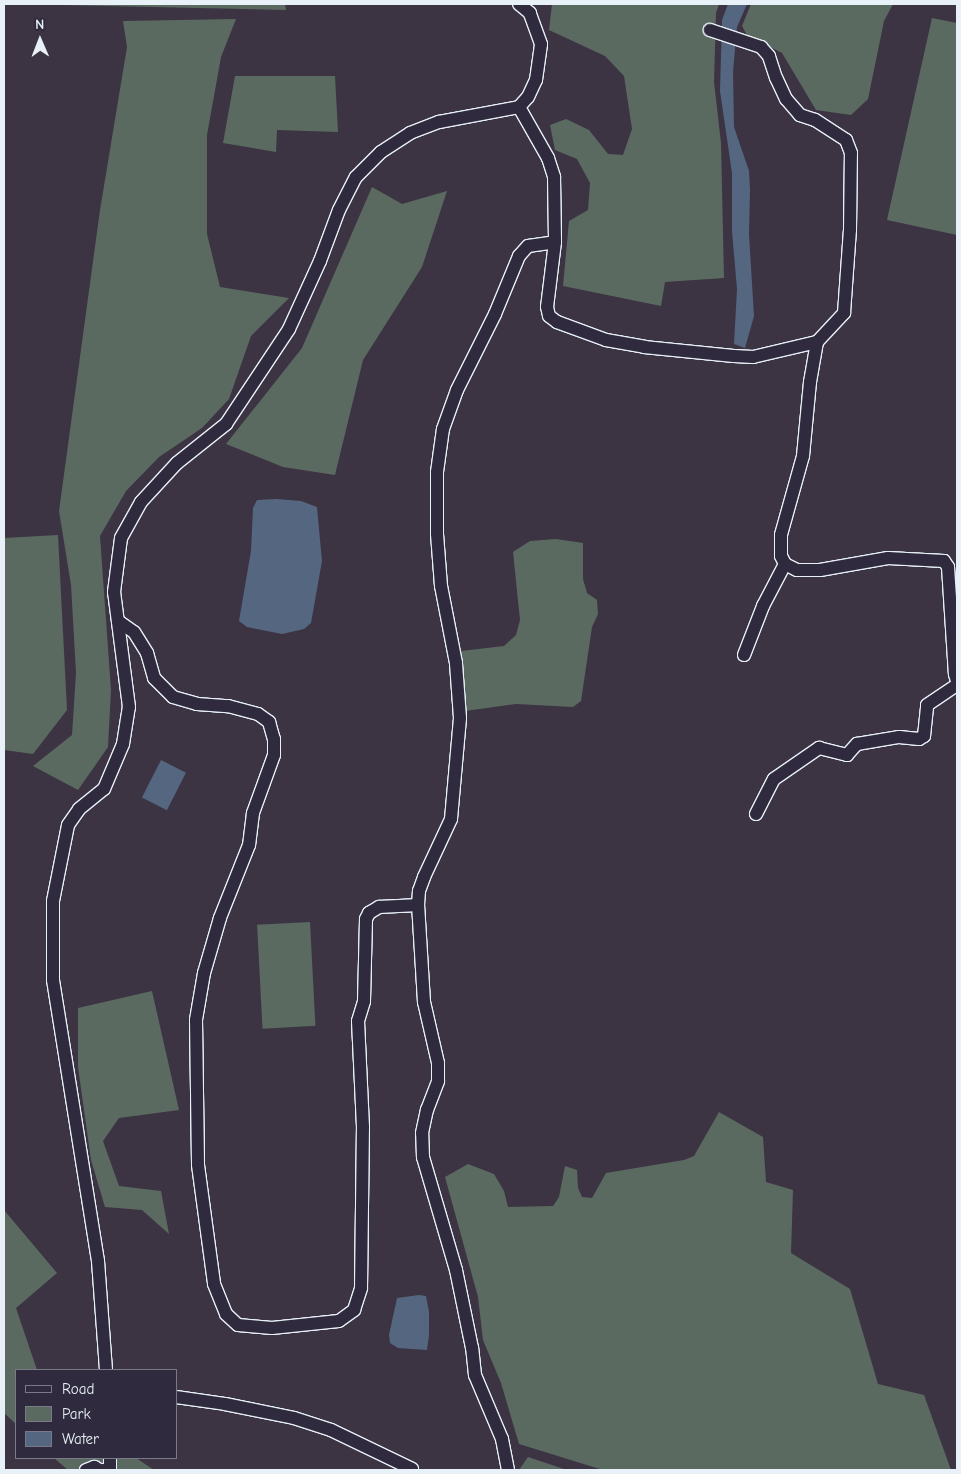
<!DOCTYPE html>
<html>
<head>
<meta charset="utf-8">
<style>
  body { margin:0 }
  #map { position:relative; width:961px; height:1474px; overflow:hidden; background:#3c3443; font-family:"Comic Neue",sans-serif }
  div>[style] { position:absolute }
  .green>* { inset:0; background:#5b6a60; transform-origin:0 0 }
  .water>* { inset:0; background:#556680; transform-origin:0 0 }
  .roads { filter:drop-shadow(1px 0 #e8f1f8) drop-shadow(-1px 0 #e8f1f8) drop-shadow(0 1px #e8f1f8) drop-shadow(0 -1px #e8f1f8) }
  .street>* { height:12px; margin:-6px; padding:0 6px; transform-origin:6px; border-radius:6px; background:#2f2a3d }
  span { translate:-50% -50%; white-space:nowrap; text-align:center; line-height:1.15; -webkit-text-stroke:5px #2f2a3d; paint-order:stroke }
  .frame { position:absolute; inset:0; border:5px solid #e8f1f8; pointer-events:none }
  .legend { position:absolute; left:15px; top:1369px; width:162px; height:90px; box-sizing:border-box; background:#2f2a3d; border:1px solid #797a88; margin:0; padding:6px 9px; list-style:none; font-size:15px; color:#e8f1f8 }
  .legend li { display:flex; align-items:center; gap:10px; height:25px }
  .legend b { width:25px; border:1px solid #797a88 }
  .north { position:absolute; left:15px; top:15px; width:50px; height:50px; -webkit-text-stroke:4px #2f2a3d; paint-order:stroke; rotate:359deg; font-size:14px; font-weight:700; line-height:20px; text-align:center; color:#e8f1f8 }
  .north::after { content:''; display:block; margin:auto; width:18px; height:22px; background:#e8f1f8; clip-path:polygon(50% 0,100% 100%,50% 72%,0 100%) }
</style>
</head>
<body>
<div id="map">
  <div class="green">
    <i style="clip-path:polygon(57px 4px,285px 4px,286px 10px,62px 5px)"></i>
    <i style="clip-path:polygon(552px 4px,719px 4px,716px 13px,714px 82px,721px 143px,724px 278px,665px 282px,661px 306px,563px 286px,569px 221px,588px 210px,590px 183px,577px 159px,555px 150px,550px 125px,566px 119px,589px 130px,608px 154px,623px 155px,632px 129px,624px 76px,605px 56px,549px 30px)"></i>
    <i style="clip-path:polygon(751px 4px,893px 4px,884px 21px,868px 99px,851px 115px,816px 110px,782px 53px,747px 35px,742px 26px)"></i>
    <i style="clip-path:polygon(932px 18px,957px 23px,957px 235px,887px 220px)"></i>
    <i style="clip-path:polygon(236px 19px,221px 57px,207px 135px,207px 234px,220px 287px,289px 298px,251px 336px,229px 399px,202px 428px,159px 457px,126px 491px,100px 536px,111px 690px,108px 747px,78px 790px,33px 766px,72px 735px,76px 673px,71px 585px,59px 511px,100px 210px,127px 47px,123px 21px)"></i>
    <i style="clip-path:polygon(235px 76px,335px 76px,338px 132px,277px 130px,276px 152px,223px 143px)"></i>
    <i style="clip-path:polygon(372px 187px,402px 204px,447px 191px,422px 267px,363px 360px,335px 475px,283px 467px,226px 444px,302px 348px)"></i>
    <i style="clip-path:polygon(58px 535px,67px 710px,33px 754px,4px 750px,4px 538px)"></i>
    <i style="clip-path:polygon(556px 539px,583px 543px,583px 579px,587px 593px,597px 600px,598px 614px,592px 627px,581px 701px,573px 707px,516px 704px,465px 711px,461px 651px,504px 646px,516px 635px,520px 620px,513px 552px,530px 541px)"></i>
    <i style="left:310px;top:922px;width:104px;height:53px;rotate:87deg"></i>
    <i style="clip-path:polygon(152px 991px,179px 1110px,119px 1118px,103px 1141px,119px 1186px,161px 1191px,169px 1234px,142px 1210px,105px 1207px,91px 1160px,78px 1067px,78px 1008px)"></i>
    <i style="clip-path:polygon(719px 1112px,763px 1137px,766px 1182px,793px 1190px,791px 1253px,850px 1289px,878px 1384px,924px 1395px,951px 1470px,603px 1470px,519px 1444px,501px 1383px,483px 1340px,478px 1297px,445px 1177px,468px 1164px,494px 1174px,504px 1191px,508px 1207px,553px 1206px,559px 1197px,565px 1166px,577px 1170px,578px 1188px,582px 1197px,592px 1198px,606px 1173px,684px 1160px,694px 1156px)"></i>
    <i style="clip-path:polygon(4px 1210px,57px 1273px,16px 1308px,37px 1370px,16px 1370px,16px 1424px,4px 1413px)"></i>
    <i style="clip-path:polygon(528px 1457px,567px 1470px,519px 1470px)"></i>
    <i style="clip-path:polygon(54px 1458px,136px 1458px,154px 1470px,68px 1470px)"></i>
  </div>
  <div class="water">
    <i style="clip-path:polygon(728px 4px,747px 4px,737px 27px,733px 72px,734px 127px,749px 171px,750px 190px,749px 234px,754px 316px,745px 348px,734px 344px,737px 289px,732px 231px,732px 173px,720px 91px,722px 20px)"></i>
    <i style="clip-path:polygon(276px 499px,301px 501px,317px 507px,322px 561px,311px 623px,304px 629px,282px 634px,247px 627px,239px 621px,251px 551px,253px 508px,257px 500px)"></i>
    <i style="left:161px;top:760px;width:28px;height:42px;rotate:27deg"></i>
    <i style="clip-path:polygon(419px 1295px,426px 1296px,429px 1312px,429px 1335px,427px 1350px,398px 1348px,390px 1343px,389px 1335px,397px 1298px)"></i>
  </div>
  <div class="roads">
    <div class="street">
      <i style="left:519px;top:107px;width:59px;rotate:60.4deg"></i>
      <i style="left:548px;top:158px;width:20px;rotate:72deg"></i>
      <i style="left:554px;top:177px;width:65px;rotate:89.1deg"></i>
      <i style="left:555px;top:242px;width:65px;rotate:97deg"></i>
      <i style="left:547px;top:307px;width:9px;rotate:77deg"></i>
      <i style="left:549px;top:316px;width:10px;rotate:37deg"></i>
      <i style="left:557px;top:322px;width:52px;rotate:20.2deg"></i>
      <i style="left:606px;top:340px;width:39px;rotate:10deg"></i>
      <i style="left:644px;top:347px;width:90px;rotate:5.7deg"></i>
      <i style="left:734px;top:356px;width:19px;rotate:3deg"></i>
      <i style="left:753px;top:357px;width:66px;rotate:-13.2deg"></i>
      <i style="left:817px;top:342px;width:40px;rotate:-47deg"></i>
      <i style="left:844px;top:313px;width:83px;rotate:-85.9deg"></i>
      <i style="left:850px;top:230px;width:77px;rotate:-89.3deg"></i>
      <i style="left:851px;top:153px;width:14px;rotate:-111deg"></i>
      <i style="left:846px;top:140px;width:37px;rotate:-147deg"></i>
      <i style="left:815px;top:120px;width:16px;rotate:-162deg"></i>
      <i style="left:800px;top:115px;width:21px;rotate:-131deg"></i>
      <i style="left:786px;top:99px;width:23px;rotate:-115deg"></i>
      <i style="left:776px;top:78px;width:23px;rotate:-108deg"></i>
      <i style="left:769px;top:56px;width:12px;rotate:-132deg"></i>
      <i style="left:761px;top:47px;width:54px;rotate:-161.6deg"></i>
      <i style="left:817px;top:342px;width:41px;rotate:99.9deg"></i>
      <i style="left:810px;top:382px;width:74px;rotate:95.4deg"></i>
      <i style="left:803px;top:456px;width:82px;rotate:105.6deg"></i>
      <i style="left:781px;top:535px;width:21px;rotate:90deg"></i>
      <i style="left:781px;top:556px;width:9px;rotate:63deg"></i>
      <i style="left:785px;top:564px;width:13px;rotate:27deg"></i>
      <i style="left:797px;top:570px;width:23px"></i>
      <i style="left:820px;top:570px;width:69px;rotate:-10deg"></i>
      <i style="left:888px;top:558px;width:56px;rotate:3.1deg"></i>
      <i style="left:944px;top:561px;width:7px;rotate:56deg"></i>
      <i style="left:948px;top:567px;width:107px;rotate:86.3deg"></i>
      <i style="left:955px;top:674px;width:7px;rotate:74deg"></i>
      <i style="left:118px;top:621px;width:19px;rotate:35deg"></i>
      <i style="left:134px;top:632px;width:25px;rotate:58deg"></i>
      <i style="left:147px;top:653px;width:26px;rotate:74deg"></i>
      <i style="left:154px;top:678px;width:27px;rotate:45deg"></i>
      <i style="left:173px;top:697px;width:25px;rotate:16deg"></i>
      <i style="left:197px;top:704px;width:31px;rotate:4deg"></i>
      <i style="left:228px;top:706px;width:31px;rotate:15deg"></i>
      <i style="left:258px;top:714px;width:14px;rotate:36deg"></i>
      <i style="left:269px;top:722px;width:18px;rotate:74deg"></i>
      <i style="left:274px;top:739px;width:16px;rotate:90deg"></i>
      <i style="left:274px;top:755px;width:62px;rotate:109.9deg"></i>
      <i style="left:253px;top:813px;width:32px;rotate:97deg"></i>
      <i style="left:249px;top:845px;width:79px;rotate:111.7deg"></i>
      <i style="left:220px;top:918px;width:57px;rotate:106.2deg"></i>
      <i style="left:204px;top:973px;width:48px;rotate:99.7deg"></i>
      <i style="left:196px;top:1020px;width:145px;rotate:89.2deg"></i>
      <i style="left:198px;top:1165px;width:120px;rotate:82.3deg"></i>
      <i style="left:214px;top:1284px;width:32px;rotate:68deg"></i>
      <i style="left:226px;top:1314px;width:16px;rotate:43deg"></i>
      <i style="left:238px;top:1325px;width:34px;rotate:5deg"></i>
      <i style="left:272px;top:1328px;width:67px;rotate:-6deg"></i>
      <i style="left:339px;top:1321px;width:19px;rotate:-36deg"></i>
      <i style="left:354px;top:1310px;width:23px;rotate:-72deg"></i>
      <i style="left:361px;top:1288px;width:161px;rotate:-89.3deg"></i>
      <i style="left:363px;top:1127px;width:106px;rotate:-92.7deg"></i>
      <i style="left:358px;top:1021px;width:21px;rotate:-73deg"></i>
      <i style="left:364px;top:1001px;width:82px;rotate:-88.6deg"></i>
      <i style="left:366px;top:919px;width:7px;rotate:-63deg"></i>
      <i style="left:369px;top:913px;width:12px;rotate:-31deg"></i>
      <i style="left:379px;top:907px;width:39px;rotate:-3deg"></i>
      <i style="left:744px;top:655px;width:53px;rotate:-68.8deg"></i>
      <i style="left:763px;top:606px;width:47px;rotate:-62.4deg"></i>
      <i style="left:756px;top:814px;width:39px;rotate:-63deg"></i>
      <i style="left:774px;top:779px;width:55px;rotate:-34.6deg"></i>
      <i style="left:819px;top:748px;width:29px;rotate:14deg"></i>
      <i style="left:847px;top:755px;width:15px;rotate:-48deg"></i>
      <i style="left:857px;top:744px;width:43px;rotate:-9.5deg"></i>
      <i style="left:899px;top:737px;width:20px;rotate:6deg"></i>
      <i style="left:919px;top:739px;width:6px;rotate:-31deg"></i>
      <i style="left:924px;top:736px;width:31px;rotate:-84deg"></i>
      <i style="left:927px;top:705px;width:36px;rotate:-34deg"></i>
      <i style="left:106px;top:1370px;width:109px;rotate:-94.2deg"></i>
      <i style="left:98px;top:1261px;width:285px;rotate:-99.1deg"></i>
      <i style="left:53px;top:980px;width:79px;rotate:-90deg"></i>
      <i style="left:53px;top:901px;width:77px;rotate:-78.8deg"></i>
      <i style="left:68px;top:825px;width:19px;rotate:-55deg"></i>
      <i style="left:79px;top:809px;width:32px;rotate:-39deg"></i>
      <i style="left:104px;top:789px;width:49px;rotate:-67.1deg"></i>
      <i style="left:123px;top:744px;width:37px;rotate:-81deg"></i>
      <i style="left:129px;top:707px;width:116px;rotate:-97.4deg"></i>
      <i style="left:114px;top:592px;width:54px;rotate:-82.6deg"></i>
      <i style="left:121px;top:538px;width:41px;rotate:-60.9deg"></i>
      <i style="left:141px;top:502px;width:53px;rotate:-47.3deg"></i>
      <i style="left:177px;top:463px;width:63px;rotate:-38.5deg"></i>
      <i style="left:226px;top:424px;width:114px;rotate:-56.4deg"></i>
      <i style="left:289px;top:329px;width:75px;rotate:-65.5deg"></i>
      <i style="left:320px;top:261px;width:54px;rotate:-69.6deg"></i>
      <i style="left:339px;top:210px;width:37px;rotate:-63deg"></i>
      <i style="left:356px;top:177px;width:35px;rotate:-45deg"></i>
      <i style="left:381px;top:152px;width:35px;rotate:-33deg"></i>
      <i style="left:410px;top:133px;width:31px;rotate:-21deg"></i>
      <i style="left:439px;top:122px;width:81px;rotate:-10.6deg"></i>
      <i style="left:519px;top:107px;width:13px;rotate:-48deg"></i>
      <i style="left:528px;top:97px;width:19px;rotate:-65deg"></i>
      <i style="left:536px;top:80px;width:36px;rotate:-82deg"></i>
      <i style="left:541px;top:44px;width:33px;rotate:-110deg"></i>
      <i style="left:530px;top:13px;width:14px;rotate:-141deg"></i>
      <i style="left:176px;top:1397px;width:49px;rotate:8.1deg"></i>
      <i style="left:225px;top:1404px;width:70px;rotate:11.5deg"></i>
      <i style="left:294px;top:1418px;width:39px;rotate:18deg"></i>
      <i style="left:331px;top:1430px;width:90px;rotate:25.7deg"></i>
      <i style="left:86px;top:1470px;width:9px;rotate:-21deg"></i>
      <i style="left:94px;top:1467px;width:7px;rotate:27deg"></i>
      <i style="left:104px;top:1470px;width:6px;rotate:-9deg"></i>
      <i style="left:110px;top:1469px;width:11px;rotate:-90deg"></i>
      <i style="left:508px;top:1470px;width:32px;rotate:-101deg"></i>
      <i style="left:502px;top:1439px;width:69px;rotate:-112.9deg"></i>
      <i style="left:475px;top:1375px;width:27px;rotate:-96deg"></i>
      <i style="left:472px;top:1348px;width:80px;rotate:-101.6deg"></i>
      <i style="left:456px;top:1270px;width:118px;rotate:-106.3deg"></i>
      <i style="left:423px;top:1157px;width:24px;rotate:-92deg"></i>
      <i style="left:422px;top:1133px;width:24px;rotate:-78deg"></i>
      <i style="left:427px;top:1110px;width:31px;rotate:-69deg"></i>
      <i style="left:438px;top:1081px;width:18px;rotate:-90deg"></i>
      <i style="left:438px;top:1063px;width:63px;rotate:-102.9deg"></i>
      <i style="left:424px;top:1002px;width:97px;rotate:-93.5deg"></i>
      <i style="left:418px;top:905px;width:14px;rotate:-86deg"></i>
      <i style="left:419px;top:891px;width:15px;rotate:-70deg"></i>
      <i style="left:424px;top:877px;width:64px;rotate:-65deg"></i>
      <i style="left:451px;top:819px;width:101px;rotate:-84.9deg"></i>
      <i style="left:460px;top:718px;width:55px;rotate:-94.2deg"></i>
      <i style="left:456px;top:663px;width:78px;rotate:-101deg"></i>
      <i style="left:441px;top:586px;width:52px;rotate:-94.4deg"></i>
      <i style="left:437px;top:534px;width:62px;rotate:-90deg"></i>
      <i style="left:437px;top:472px;width:43px;rotate:-82.1deg"></i>
      <i style="left:443px;top:429px;width:41px;rotate:-70.3deg"></i>
      <i style="left:457px;top:390px;width:85px;rotate:-63.4deg"></i>
      <i style="left:495px;top:314px;width:63px;rotate:-67.5deg"></i>
      <i style="left:519px;top:256px;width:13px;rotate:-48deg"></i>
      <i style="left:528px;top:246px;width:27px;rotate:-8deg"></i>
    </div>
  </div>
  <div class="frame"></div>
  <ul class="legend">
  <li><b style="height:6px;background:#2f2a3d"></b>Road</li>
  <li><b style="height:14px;background:#5b6a60"></b>Park</li>
  <li><b style="height:14px;background:#556680"></b>Water</li>
  </ul>
  <div class="north">N</div>
</div>
</body>
</html>
